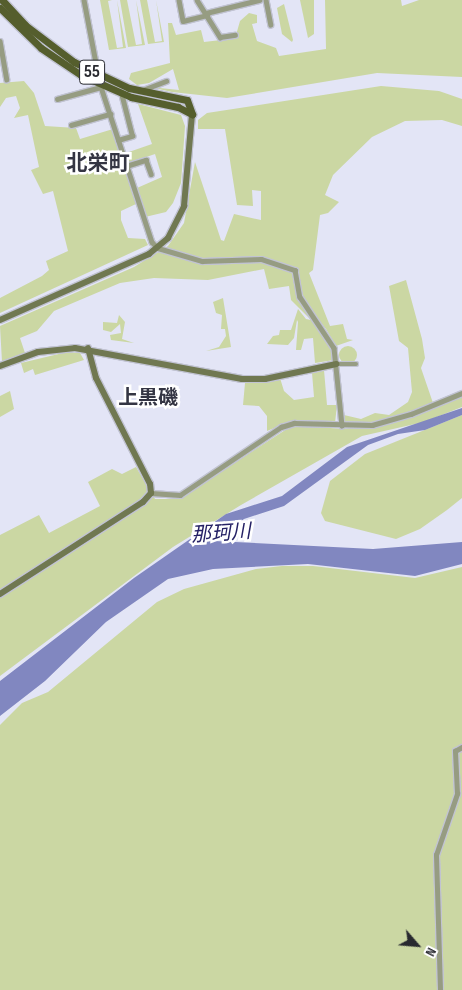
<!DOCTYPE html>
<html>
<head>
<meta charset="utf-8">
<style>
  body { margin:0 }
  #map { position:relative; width:462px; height:990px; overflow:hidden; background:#e3e5f6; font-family:"Sofia Sans Condensed","Noto Sans JP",sans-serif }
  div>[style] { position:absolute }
  .green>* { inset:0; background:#cbd7a3 }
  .round { border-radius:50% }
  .water>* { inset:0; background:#8187c0 }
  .roads { filter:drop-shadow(1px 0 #c1c3d2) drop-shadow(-1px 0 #c1c3d2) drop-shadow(0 1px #c1c3d2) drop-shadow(0 -1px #c1c3d2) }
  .street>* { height:4.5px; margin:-2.25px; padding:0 2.25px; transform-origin:2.25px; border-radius:2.25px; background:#969c82 }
  .secondary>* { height:6px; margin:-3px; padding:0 3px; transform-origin:3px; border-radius:3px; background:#707851 }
  .primary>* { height:7px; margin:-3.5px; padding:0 3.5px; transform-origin:3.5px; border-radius:3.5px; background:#555e2d }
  span { translate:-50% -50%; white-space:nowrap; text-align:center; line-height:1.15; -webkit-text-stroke:5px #fff; paint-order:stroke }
  .shield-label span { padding:1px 4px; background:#fff; border:1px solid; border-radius:4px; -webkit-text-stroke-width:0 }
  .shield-label { font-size:18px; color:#28292f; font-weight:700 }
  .neighbourhood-label { font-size:20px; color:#343543; font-weight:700 }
  .water-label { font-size:20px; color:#252165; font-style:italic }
  .quarter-label { font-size:21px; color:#343543; font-weight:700 }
  .north { position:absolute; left:392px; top:920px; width:50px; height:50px; -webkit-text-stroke:4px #fff; paint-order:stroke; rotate:117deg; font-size:14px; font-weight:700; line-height:20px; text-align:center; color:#28292f }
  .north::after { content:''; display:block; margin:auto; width:18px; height:22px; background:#28292f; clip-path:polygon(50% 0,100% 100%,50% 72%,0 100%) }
</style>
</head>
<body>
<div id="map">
  <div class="green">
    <i style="clip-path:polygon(100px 0,112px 0,108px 1px,117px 48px,123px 47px,117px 0,126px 48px,109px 50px)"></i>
    <i style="clip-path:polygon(120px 0,127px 0,136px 45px,142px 44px,136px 0,145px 45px,128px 47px)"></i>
    <i style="clip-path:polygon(140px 0,147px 0,155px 42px,162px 41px,156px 0,164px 42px,148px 44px)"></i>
    <i style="clip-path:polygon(300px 0,314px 0,314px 34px,308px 38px)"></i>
    <i style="clip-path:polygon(325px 0,401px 0,402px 6px,419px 0,462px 0,462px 77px,377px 73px,227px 98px,172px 92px,150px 87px,179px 90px,173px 69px,149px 83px,137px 85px,129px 79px,131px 73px,170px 63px,168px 23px,172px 23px,176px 35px,201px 30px,204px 42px,221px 40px,236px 35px,240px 21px,249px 13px,257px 15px,257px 23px,252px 24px,257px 41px,276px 48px,279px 56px,326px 49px)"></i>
    <i style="clip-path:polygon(284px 4px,293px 40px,292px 42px,282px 34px,277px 8px)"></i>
    <i style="clip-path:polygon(24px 81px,34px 93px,45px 126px,76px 128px,80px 139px,113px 129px,136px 204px,121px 211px,121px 220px,128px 238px,145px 239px,148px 245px,0 313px,0 298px,42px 276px,49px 270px,46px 261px,68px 251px,53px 191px,43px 194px,31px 170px,39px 167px,28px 115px,14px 118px,20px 108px,16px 96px,6px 98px,0 107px,0 83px)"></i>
    <i style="clip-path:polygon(381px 86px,439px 91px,462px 99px,462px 126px,442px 120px,405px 121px,372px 137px,333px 175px,325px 195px,339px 202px,328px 213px,320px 215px,313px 270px,309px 273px,330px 326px,343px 324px,347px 339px,353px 340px,336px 346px,326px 329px,317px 318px,314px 319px,332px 348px,334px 360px,315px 363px,313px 338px,304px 339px,301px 350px,296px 350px,298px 322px,297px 320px,294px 338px,288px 345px,267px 344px,273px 336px,279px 335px,280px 330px,291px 330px,298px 309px,306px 319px,311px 320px,291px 300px,289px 286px,269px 289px,264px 269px,208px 280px,154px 278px,120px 283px,54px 311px,37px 331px,20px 338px,25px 353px,2px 362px,0 326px,134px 267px,168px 246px,184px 223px,195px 162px,221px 240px,224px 241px,234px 214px,261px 220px,261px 191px,252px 190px,253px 206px,237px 205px,225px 129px,198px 129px,198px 120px,207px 113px)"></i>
    <i style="clip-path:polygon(138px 104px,181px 115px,185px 126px,181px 183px,173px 203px,166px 212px,145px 217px,137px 188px,162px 177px,155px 154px,129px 163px,126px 153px,152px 144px)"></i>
    <i style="clip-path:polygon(406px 280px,422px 339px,425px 358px,421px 368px,433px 403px,386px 421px,345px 424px,344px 415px,361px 419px,375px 413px,389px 415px,408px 402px,412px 392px,408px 348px,399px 341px,389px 286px)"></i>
    <i style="clip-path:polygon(223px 298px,231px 347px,206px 351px,219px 347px,226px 336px,225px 329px,221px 329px,222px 315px,216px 313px,213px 302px)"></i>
    <i style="clip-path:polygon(119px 315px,125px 322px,122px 339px,134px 343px,111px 340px,110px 335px,121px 333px,120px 324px,111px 332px,103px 330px,103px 322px,117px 323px)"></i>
    <i class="round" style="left:339px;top:346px;width:18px;height:18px"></i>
    <i style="clip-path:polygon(67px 352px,80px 353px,84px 360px,35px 375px,33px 369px,24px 373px,21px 363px)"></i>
    <i style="clip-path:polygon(324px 370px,327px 405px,337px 405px,335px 423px,291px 421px,267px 431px,267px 416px,259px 406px,243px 405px,245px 383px,267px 383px,280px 378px,284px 391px,294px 400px,314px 397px,312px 373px)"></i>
    <i style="clip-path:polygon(10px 391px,14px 409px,0 417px,0 396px)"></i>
    <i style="clip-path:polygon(462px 395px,462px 407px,424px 422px,362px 436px,241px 505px,173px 547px,0 676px,0 535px,39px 515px,49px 533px,100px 506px,88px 482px,112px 469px,122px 474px,136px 467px,155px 499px,179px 499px,293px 425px,343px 429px,387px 424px)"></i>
    <i style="clip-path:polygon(462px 415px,462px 498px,447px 510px,420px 529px,396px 539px,325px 521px,321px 513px,330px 481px,365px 454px)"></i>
    <i style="clip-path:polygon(282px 566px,313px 566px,415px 578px,462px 567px,462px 990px,0 990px,0 725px,22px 703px,48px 692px,157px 602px,184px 589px,256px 569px)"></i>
  </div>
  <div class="water">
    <i style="clip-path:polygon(462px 408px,462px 415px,425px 430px,398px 434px,368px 445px,284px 506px,244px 519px,214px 541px,373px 549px,462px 542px,462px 564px,415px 576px,308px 564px,213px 569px,168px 579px,106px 622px,45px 681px,0 716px,0 681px,134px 578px,226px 514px,282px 496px,347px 447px)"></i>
  </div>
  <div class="roads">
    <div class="street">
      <i style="left:84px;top:0;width:86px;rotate:79.2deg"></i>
      <i style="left:100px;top:84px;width:166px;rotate:71.8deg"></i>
      <i style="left:152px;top:242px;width:8px;rotate:45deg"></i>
      <i style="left:158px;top:248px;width:46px;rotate:16.5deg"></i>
      <i style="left:202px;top:261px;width:59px;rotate:-1.9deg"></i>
      <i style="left:261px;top:259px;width:36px;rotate:18deg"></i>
      <i style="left:295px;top:270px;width:27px;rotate:80deg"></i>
      <i style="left:300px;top:297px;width:61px;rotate:56.3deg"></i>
      <i style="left:334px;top:348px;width:78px;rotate:84.1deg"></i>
      <i style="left:179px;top:0;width:21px;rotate:79deg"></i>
      <i style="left:183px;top:21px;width:25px;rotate:-14deg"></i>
      <i style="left:197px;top:0;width:44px;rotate:58.1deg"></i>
      <i style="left:220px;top:37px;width:15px;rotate:-8deg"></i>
      <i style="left:266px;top:0;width:25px;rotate:79deg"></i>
      <i style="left:206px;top:13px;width:55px;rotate:-13.8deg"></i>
      <i style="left:0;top:41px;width:39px;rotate:80deg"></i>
      <i style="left:140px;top:91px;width:28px;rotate:-21deg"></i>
      <i style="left:57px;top:99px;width:46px;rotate:-15.3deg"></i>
      <i style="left:71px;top:125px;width:41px;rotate:-15.8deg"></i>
      <i style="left:118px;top:140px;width:15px;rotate:-16deg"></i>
      <i style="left:132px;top:136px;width:44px;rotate:-104.3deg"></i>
      <i style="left:126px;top:166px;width:21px;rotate:-17deg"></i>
      <i style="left:146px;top:160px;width:15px;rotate:70deg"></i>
      <i style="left:336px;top:364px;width:20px"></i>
      <i style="left:151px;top:493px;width:29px;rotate:4deg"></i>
      <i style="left:180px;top:495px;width:122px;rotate:-34deg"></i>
      <i style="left:281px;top:427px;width:14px;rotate:-17deg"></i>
      <i style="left:294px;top:423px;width:78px;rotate:1.5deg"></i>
      <i style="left:372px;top:425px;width:41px;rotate:-15.8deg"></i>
      <i style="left:411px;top:414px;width:55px;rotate:-22.4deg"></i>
      <i style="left:440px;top:990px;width:135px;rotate:-91.7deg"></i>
      <i style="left:436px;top:855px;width:65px;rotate:-71deg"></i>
      <i style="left:457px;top:794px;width:43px;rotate:-92.7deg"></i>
      <i style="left:455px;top:751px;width:8px;rotate:-30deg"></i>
    </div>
    <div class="secondary">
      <i style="left:0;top:320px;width:163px;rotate:-23.9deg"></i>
      <i style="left:149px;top:254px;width:25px;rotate:-40deg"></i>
      <i style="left:168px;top:238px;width:36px;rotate:-63deg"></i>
      <i style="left:184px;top:206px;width:92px;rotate:-85deg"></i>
      <i style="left:0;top:366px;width:40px;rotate:-20.2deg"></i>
      <i style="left:38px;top:352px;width:37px;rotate:-6deg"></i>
      <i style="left:75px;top:348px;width:170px;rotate:10.5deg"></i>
      <i style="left:242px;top:379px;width:23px"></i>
      <i style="left:265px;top:379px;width:73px;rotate:-11.9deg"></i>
      <i style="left:0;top:594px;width:170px;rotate:-32.8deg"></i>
      <i style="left:143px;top:502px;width:12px;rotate:-48deg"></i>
      <i style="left:151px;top:493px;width:9px;rotate:-96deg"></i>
      <i style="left:150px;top:484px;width:119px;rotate:-117deg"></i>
      <i style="left:96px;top:378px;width:31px;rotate:-105deg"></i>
    </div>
    <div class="primary">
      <i style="left:2px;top:0;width:34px;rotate:47deg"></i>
      <i style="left:25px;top:25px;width:61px;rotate:37.1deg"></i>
      <i style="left:74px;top:62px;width:61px;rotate:25.3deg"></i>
      <i style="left:129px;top:88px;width:59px;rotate:11.7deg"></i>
      <i style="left:187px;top:100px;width:15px;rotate:70deg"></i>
      <i style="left:0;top:8px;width:57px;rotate:44.3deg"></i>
      <i style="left:41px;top:48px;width:48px;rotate:34deg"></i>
      <i style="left:81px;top:75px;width:55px;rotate:23.7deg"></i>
      <i style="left:131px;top:97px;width:48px;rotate:12deg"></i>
      <i style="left:178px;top:107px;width:16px;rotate:27deg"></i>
    </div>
  </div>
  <div class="shield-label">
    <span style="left:92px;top:72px">55</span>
  </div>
  <div class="neighbourhood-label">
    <span style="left:148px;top:398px">上黒磯</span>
  </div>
  <div class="water-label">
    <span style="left:221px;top:534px;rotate:-4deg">那珂川</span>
  </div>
  <div class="quarter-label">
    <span style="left:98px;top:164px">北栄町</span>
  </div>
  <div class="north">N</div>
</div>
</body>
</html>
